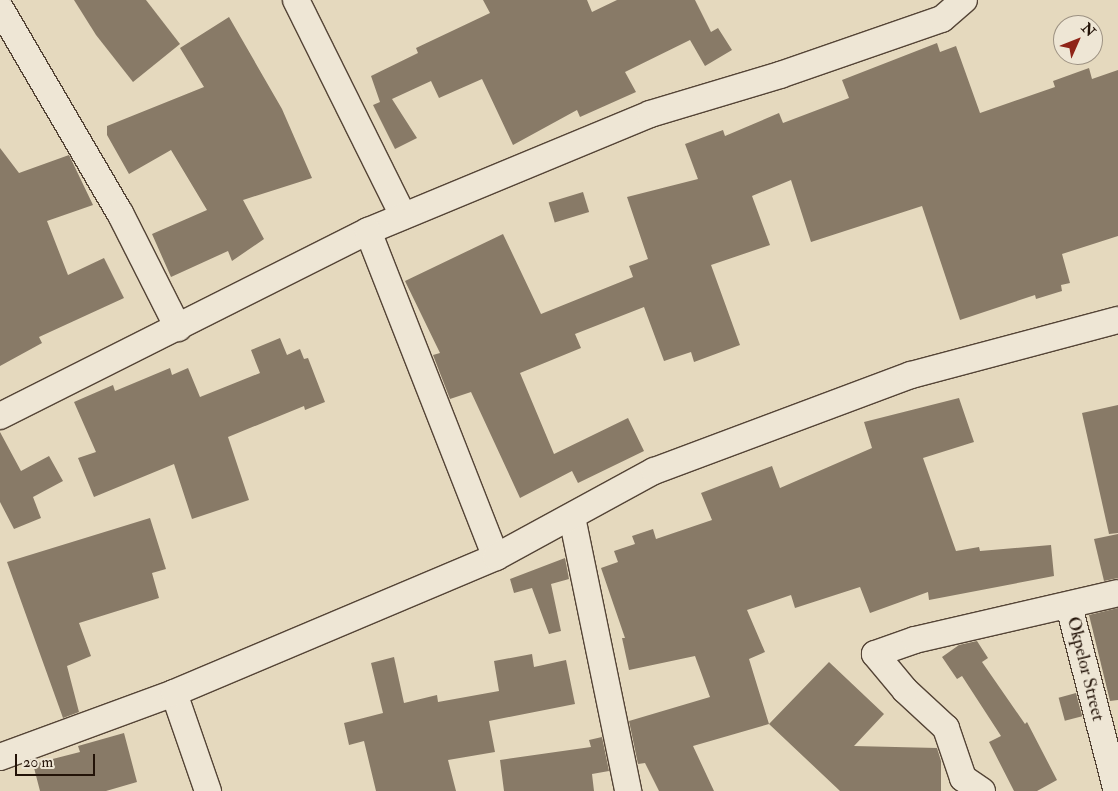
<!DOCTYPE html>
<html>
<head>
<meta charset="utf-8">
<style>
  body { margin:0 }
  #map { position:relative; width:1118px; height:791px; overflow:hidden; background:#e5d9be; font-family:"IM FELL Double Pica",serif }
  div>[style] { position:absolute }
  .building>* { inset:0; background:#887a67; transform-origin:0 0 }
  .roads { filter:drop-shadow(1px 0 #544436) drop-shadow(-1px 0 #544436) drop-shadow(0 1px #544436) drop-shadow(0 -1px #544436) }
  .minor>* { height:26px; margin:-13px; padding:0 13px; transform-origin:13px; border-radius:13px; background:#eee6d5 }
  span { translate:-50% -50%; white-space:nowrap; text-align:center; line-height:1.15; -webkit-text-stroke:4px #eee6d5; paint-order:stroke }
  .street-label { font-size:18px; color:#231308 }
  .north { position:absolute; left:1053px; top:15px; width:50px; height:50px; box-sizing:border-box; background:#eee6d5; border:1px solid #9d9283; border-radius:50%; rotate:46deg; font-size:14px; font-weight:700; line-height:20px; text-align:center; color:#231308 }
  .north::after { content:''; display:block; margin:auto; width:18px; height:22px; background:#8f2418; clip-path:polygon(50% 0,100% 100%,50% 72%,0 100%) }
  .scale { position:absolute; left:15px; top:754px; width:80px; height:22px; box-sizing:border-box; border:2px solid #231308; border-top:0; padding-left:6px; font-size:15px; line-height:18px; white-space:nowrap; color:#231308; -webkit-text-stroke:4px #eee6d5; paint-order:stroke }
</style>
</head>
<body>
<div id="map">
  <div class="building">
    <i style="clip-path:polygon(74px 0,146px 0,180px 44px,133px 82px,96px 35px)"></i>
    <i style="clip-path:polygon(483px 0,587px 0,592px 12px,617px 0,695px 0,711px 32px,718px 28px,732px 50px,705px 66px,690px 40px,625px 72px,636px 92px,580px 117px,577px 110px,513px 145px,482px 79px,439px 98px,431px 81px,392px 99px,417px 138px,395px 149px,373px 105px,380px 102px,371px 76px,418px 53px,416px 48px,490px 13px)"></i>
    <i style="clip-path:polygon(229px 17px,282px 109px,312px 178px,243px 200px,264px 239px,232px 261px,228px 251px,171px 277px,152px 234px,207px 210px,171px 150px,129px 174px,107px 135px,107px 126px,204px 87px,180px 48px)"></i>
    <i style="clip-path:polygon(937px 43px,940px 52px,956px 46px,980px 113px,1055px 87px,1053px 81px,1089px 68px,1092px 79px,1118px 70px,1118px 236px,1062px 254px,1070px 283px,1061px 285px,1062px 291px,1036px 299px,1035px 295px,960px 320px,922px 206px,811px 242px,791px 180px,752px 196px,770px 245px,711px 265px,740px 345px,694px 362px,691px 352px,664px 361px,644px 307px,575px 334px,581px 348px,520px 373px,554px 454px,628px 418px,644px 451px,578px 483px,572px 471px,520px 498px,471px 392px,450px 399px,433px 355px,440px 353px,405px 281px,503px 234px,541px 314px,633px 277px,629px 266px,648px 259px,627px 197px,698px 179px,685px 144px,723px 130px,725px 136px,779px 113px,783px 123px,849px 98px,842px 80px)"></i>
    <i style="clip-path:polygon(0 148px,19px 173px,69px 155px,93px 205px,47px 221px,68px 275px,104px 258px,124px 298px,39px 337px,42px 343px,0 366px)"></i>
    <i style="left:583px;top:192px;width:21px;height:36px;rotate:73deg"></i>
    <i style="clip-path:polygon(280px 338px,287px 355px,300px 349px,304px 359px,308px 358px,325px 402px,305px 410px,304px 406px,228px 437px,249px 500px,192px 519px,174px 464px,94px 497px,78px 458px,96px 452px,74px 402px,113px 385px,115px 391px,170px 368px,172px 375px,188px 368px,200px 397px,260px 373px,251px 350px)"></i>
    <i style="clip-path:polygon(959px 398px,974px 442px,923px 458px,956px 551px,979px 547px,980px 551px,1051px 545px,1054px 576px,929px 600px,928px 592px,870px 613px,860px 587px,795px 608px,791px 595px,747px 610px,765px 652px,749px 659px,769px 724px,693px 746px,714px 791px,659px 791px,645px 763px,638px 764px,629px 721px,710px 697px,695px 656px,629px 670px,622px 638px,625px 638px,601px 568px,618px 562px,614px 551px,635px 544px,632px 536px,653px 529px,656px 539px,712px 520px,701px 493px,772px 466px,780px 488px,872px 448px,864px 422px)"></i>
    <i style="clip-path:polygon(1118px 405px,1118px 533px,1109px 534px,1082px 413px)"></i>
    <i style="clip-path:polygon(0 432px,21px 471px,49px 456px,63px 481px,33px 497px,41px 518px,14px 529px,0 502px)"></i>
    <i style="clip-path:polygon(150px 518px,166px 569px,152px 573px,159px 598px,79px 623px,91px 656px,67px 666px,79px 712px,63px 718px,7px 562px)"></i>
    <i style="clip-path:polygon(1118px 534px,1118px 578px,1104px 581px,1094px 539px)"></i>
    <i style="clip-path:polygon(565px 558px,569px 579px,551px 584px,561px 631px,549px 634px,532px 588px,514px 593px,510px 579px)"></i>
    <i style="clip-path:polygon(1118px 608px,1118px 700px,1110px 701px,1089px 615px)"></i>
    <i style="clip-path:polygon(977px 641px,988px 658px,982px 662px,1025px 724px,1027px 722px,1057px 780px,1037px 791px,1014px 791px,989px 742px,1001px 736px,962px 676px,957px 679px,942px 657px,959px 645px)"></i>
    <i style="clip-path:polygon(532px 654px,534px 667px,566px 660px,575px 704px,489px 721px,495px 752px,448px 760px,456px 791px,376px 791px,364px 741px,349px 745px,344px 723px,383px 713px,371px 663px,394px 657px,404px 703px,437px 695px,438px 702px,499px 691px,494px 661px)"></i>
    <i style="clip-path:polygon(829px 662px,884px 714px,854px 746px,937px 748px,941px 761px,941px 791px,840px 791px,769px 724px)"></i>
    <i style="left:1076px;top:693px;width:24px;height:18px;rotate:75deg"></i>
    <i style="clip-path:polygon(124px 733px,137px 782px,106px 791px,40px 791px,33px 764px,80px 752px,78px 746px)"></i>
    <i style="clip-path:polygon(602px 737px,609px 771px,592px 774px,594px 791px,504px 791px,500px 760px,591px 747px,589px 740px)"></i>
  </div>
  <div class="roads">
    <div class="minor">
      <i style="left:296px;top:0;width:241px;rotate:63.6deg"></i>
      <i style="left:0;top:8px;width:238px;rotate:59.7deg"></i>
      <i style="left:120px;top:213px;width:129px;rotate:63.2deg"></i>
      <i style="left:368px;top:231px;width:305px;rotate:-22.5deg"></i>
      <i style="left:650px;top:114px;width:136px;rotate:-16.7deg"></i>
      <i style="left:780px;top:75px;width:171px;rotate:-19.1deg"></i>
      <i style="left:942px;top:19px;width:29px;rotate:-41deg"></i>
      <i style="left:0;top:416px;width:412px;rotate:-26.7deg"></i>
      <i style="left:368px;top:231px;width:350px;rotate:68.6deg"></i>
      <i style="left:572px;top:517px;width:280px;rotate:78.4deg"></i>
      <i style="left:1069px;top:606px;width:191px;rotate:75.5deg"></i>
      <i style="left:174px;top:693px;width:104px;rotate:70.9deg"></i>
      <i style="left:0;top:757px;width:185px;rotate:-20.2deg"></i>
      <i style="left:174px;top:693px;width:350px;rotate:-22.9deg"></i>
      <i style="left:496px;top:557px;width:180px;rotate:-28.6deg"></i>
      <i style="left:654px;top:471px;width:274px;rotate:-20.5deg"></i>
      <i style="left:911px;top:375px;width:214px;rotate:-14.9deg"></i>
      <i style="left:982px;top:791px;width:23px;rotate:-146deg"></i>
      <i style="left:963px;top:778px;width:53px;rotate:-108.8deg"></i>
      <i style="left:946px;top:728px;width:56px;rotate:-137.2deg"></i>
      <i style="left:905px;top:690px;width:47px;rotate:-129.8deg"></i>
      <i style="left:875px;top:654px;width:42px;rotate:-19.3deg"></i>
      <i style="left:915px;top:640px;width:208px;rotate:-13deg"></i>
    </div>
  </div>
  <div class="street-label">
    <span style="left:1085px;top:669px;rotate:76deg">Okpelor Street</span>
  </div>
  <div class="north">N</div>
  <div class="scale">20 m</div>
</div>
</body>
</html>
